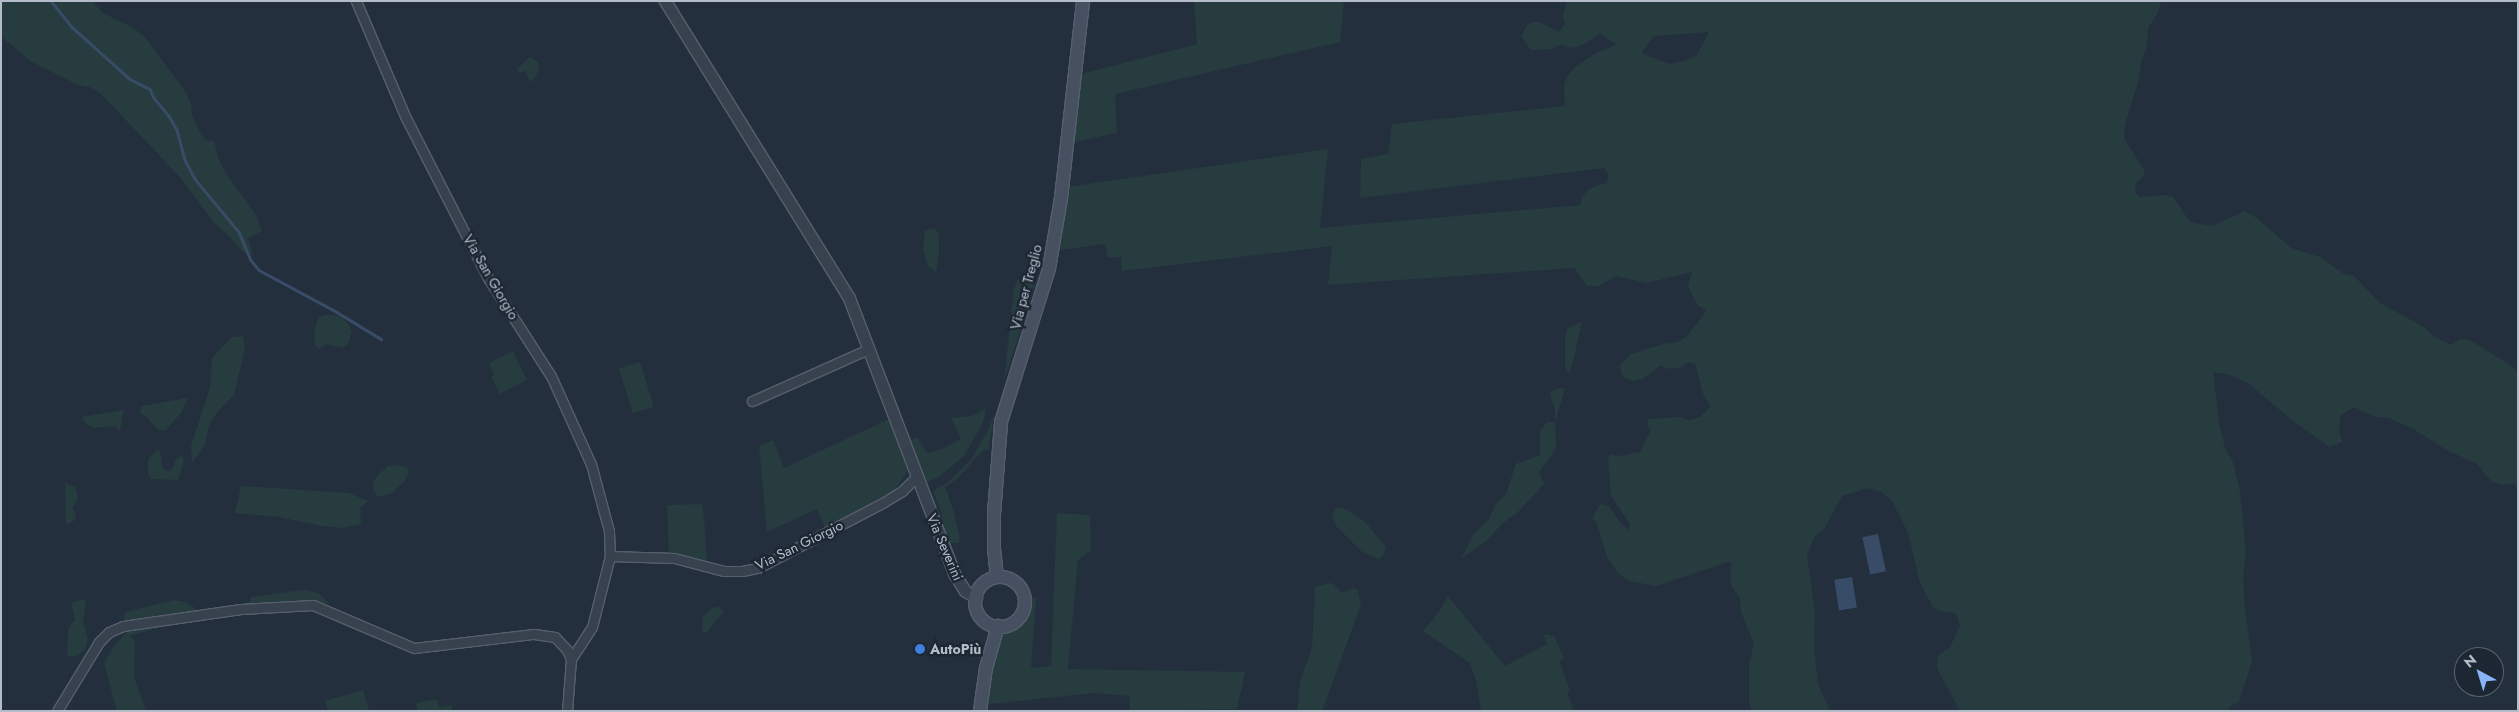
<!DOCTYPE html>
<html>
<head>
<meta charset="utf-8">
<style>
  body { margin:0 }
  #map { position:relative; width:2519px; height:712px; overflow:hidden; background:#242f3e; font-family:Jost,sans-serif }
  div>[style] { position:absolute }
  .green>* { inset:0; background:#263c3f; transform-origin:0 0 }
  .water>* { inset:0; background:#394c67; transform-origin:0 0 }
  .stream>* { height:2.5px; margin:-1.25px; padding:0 1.25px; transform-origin:1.25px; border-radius:1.25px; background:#394c67 }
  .roads { filter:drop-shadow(1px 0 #565f6c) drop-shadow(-1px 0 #565f6c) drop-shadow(0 1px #565f6c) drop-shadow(0 -1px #565f6c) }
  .minor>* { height:9px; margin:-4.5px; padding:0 4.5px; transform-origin:4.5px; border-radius:4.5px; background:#38414e }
  .tertiary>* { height:11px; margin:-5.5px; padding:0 5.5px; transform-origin:5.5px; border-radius:5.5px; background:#38414e }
  .secondary>* { height:12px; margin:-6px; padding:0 6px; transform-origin:6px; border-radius:6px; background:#465061 }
  .secondary>.ring { margin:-6px; padding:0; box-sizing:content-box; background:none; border:12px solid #465061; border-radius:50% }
  .dots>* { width:14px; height:14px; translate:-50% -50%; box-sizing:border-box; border:2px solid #1d2633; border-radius:50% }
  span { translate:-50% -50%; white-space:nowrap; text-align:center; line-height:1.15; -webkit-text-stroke:5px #1d2633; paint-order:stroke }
  .street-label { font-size:14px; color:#b4bcc9 }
  .poi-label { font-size:14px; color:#b4bcc9; font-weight:700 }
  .left { translate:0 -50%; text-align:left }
  .frame { position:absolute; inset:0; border:2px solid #b4bcc9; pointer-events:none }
  .north { position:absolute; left:2454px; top:647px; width:50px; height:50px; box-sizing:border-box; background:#1d2633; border:1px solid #59626f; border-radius:50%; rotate:321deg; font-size:14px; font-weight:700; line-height:20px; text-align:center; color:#b4bcc9 }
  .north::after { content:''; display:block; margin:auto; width:18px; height:22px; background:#8ab4f8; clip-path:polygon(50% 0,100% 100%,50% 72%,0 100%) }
</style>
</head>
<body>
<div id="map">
  <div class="green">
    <i style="clip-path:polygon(1px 1px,92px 1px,103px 13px,132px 27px,145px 37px,187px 94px,191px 105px,192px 115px,200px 133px,205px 140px,214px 141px,219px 160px,225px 172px,256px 215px,262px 231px,248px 238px,253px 254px,243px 252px,232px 239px,215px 224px,179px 176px,101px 94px,90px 87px,78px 85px,32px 62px,4px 39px,1px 35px)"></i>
    <i style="clip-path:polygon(1194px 1px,1344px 1px,1340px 42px,1115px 94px,1117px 133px,1074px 142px,1081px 74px,1197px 44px)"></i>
    <i style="clip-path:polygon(evenodd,1567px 1px,2161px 1px,2158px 12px,2148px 28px,2147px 47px,2142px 59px,2138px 83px,2125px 124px,2124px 138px,2144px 170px,2144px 176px,2136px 183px,2135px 191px,2139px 197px,2166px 195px,2173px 197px,2190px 222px,2212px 226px,2245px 211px,2257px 218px,2291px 248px,2320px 257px,2344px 274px,2354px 276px,2380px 303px,2424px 327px,2433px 336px,2451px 345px,2460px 339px,2470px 340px,2513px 367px,2518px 372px,2518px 489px,2515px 483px,2503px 485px,2492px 482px,2476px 463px,2448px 451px,2415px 430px,2389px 418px,2376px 417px,2354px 407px,2341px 415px,2339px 429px,2342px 442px,2330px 447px,2294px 422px,2248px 383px,2227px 374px,2213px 372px,2220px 428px,2225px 448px,2233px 462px,2240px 492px,2246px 553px,2243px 576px,2245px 608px,2252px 661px,2239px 702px,2232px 705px,2227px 711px,1960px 711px,1937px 668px,1938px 656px,1950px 647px,1960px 626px,1956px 613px,1939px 611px,1933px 607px,1920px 583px,1908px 533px,1892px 501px,1882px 492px,1867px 488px,1842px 496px,1824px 529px,1815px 536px,1807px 556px,1815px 612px,1814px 648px,1818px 684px,1830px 711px,1752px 711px,1749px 702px,1749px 663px,1754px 644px,1741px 612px,1740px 598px,1732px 587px,1730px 579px,1731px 561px,1656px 586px,1629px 581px,1618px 573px,1607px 557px,1597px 523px,1592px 518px,1600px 504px,1609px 506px,1619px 521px,1628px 530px,1630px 524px,1611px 496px,1608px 458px,1611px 454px,1618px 456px,1640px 452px,1651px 430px,1647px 425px,1648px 419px,1679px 417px,1690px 420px,1700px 417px,1711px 406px,1704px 397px,1695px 364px,1688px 362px,1681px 367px,1670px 369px,1660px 366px,1642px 379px,1633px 381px,1626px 379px,1621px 373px,1620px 365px,1631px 354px,1663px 344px,1677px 342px,1686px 337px,1703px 316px,1706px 310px,1698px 306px,1688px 286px,1692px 272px,1647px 283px,1616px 276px,1599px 286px,1587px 286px,1574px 268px,1328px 285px,1332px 246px,1122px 271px,1121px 257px,1107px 257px,1105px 244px,1060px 250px,1067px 187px,1328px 149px,1320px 228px,1581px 205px,1581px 199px,1586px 192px,1595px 186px,1607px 183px,1609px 175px,1604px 168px,1360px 198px,1361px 159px,1388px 154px,1392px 124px,1565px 106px,1564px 87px,1566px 78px,1575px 67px,1596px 53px,1617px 45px,1600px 33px,1583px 45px,1573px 48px,1560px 45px,1552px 49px,1531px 50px,1521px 36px,1527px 25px,1534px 22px,1540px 22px,1559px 32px,1565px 24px,1563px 16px,1567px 1px,1709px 32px,1697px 55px,1684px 61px,1669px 64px,1641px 53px,1654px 36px,1709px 32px)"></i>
    <i style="clip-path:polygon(532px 57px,538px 63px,539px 69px,535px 78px,530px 82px,525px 70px,520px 73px,517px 69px,528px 58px)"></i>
    <i style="clip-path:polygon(934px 228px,938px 232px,939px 237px,939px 255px,936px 272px,927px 265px,923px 249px,925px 231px)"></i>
    <i style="clip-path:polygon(1018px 279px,1036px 283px,1004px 381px,1014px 289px)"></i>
    <i style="clip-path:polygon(325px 315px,335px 315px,342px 317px,348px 324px,352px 331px,348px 344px,343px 348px,326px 344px,319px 349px,315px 346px,314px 334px,318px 317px)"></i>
    <i style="clip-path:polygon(1582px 322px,1573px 362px,1569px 373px,1565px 367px,1565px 336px,1568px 328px)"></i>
    <i style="clip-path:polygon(243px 336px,245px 348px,234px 395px,218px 411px,209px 426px,205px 445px,192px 463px,191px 446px,210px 387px,212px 358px,232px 337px)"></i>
    <i style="clip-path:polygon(513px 351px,527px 380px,500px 394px,491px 377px,494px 375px,489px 363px)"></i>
    <i style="left:640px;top:362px;width:47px;height:22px;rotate:73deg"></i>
    <i style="clip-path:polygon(1560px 388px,1565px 389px,1555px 422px,1556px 445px,1554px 452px,1539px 472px,1544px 484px,1519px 511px,1503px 523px,1485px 542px,1461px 559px,1473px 535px,1489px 519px,1495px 505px,1506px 494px,1516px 464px,1540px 455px,1540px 431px,1547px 422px,1555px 422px,1555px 409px,1550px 394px,1552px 391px)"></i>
    <i style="clip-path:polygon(188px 398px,181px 413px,165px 431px,157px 429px,146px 416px,141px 414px,141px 406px)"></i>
    <i style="clip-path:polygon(986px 408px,983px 422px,964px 456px,940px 476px,926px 483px,906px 442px,917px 437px,927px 453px,942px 449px,961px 439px,951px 418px,972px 416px)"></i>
    <i style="clip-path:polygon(124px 410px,120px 431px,115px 426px,93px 428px,86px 424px,82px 417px)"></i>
    <i style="clip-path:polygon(994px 414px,989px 449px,983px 450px,958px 478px,945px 487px,953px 509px,960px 539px,958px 543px,948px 543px,943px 529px,942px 515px,933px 491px,947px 483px,971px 460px,988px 430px)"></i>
    <i style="clip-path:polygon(891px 418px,909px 468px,895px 490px,825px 528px,817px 509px,767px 532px,759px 446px,773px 440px,784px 468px)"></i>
    <i style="clip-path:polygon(157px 450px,160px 451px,162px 467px,165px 470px,171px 471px,177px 458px,182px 456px,184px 461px,178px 480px,151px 479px,148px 474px,148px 459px)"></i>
    <i style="clip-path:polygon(399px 465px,407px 468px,409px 473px,404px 482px,392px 493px,377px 497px,373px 488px,373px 482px,377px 476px,388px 466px)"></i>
    <i style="clip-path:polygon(65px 483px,75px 487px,77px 493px,77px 501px,72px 507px,76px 514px,75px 520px,66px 525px)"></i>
    <i style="clip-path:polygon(241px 486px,349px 493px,368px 501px,360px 508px,361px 524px,340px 528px,322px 526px,279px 517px,235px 513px)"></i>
    <i style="clip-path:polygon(702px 504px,704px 517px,707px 564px,669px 554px,667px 505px)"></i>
    <i style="clip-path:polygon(1336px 508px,1343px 508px,1356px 515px,1368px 525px,1386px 548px,1383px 556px,1378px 559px,1361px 551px,1336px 526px,1332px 514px)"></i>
    <i style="clip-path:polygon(1057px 513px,1090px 515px,1091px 550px,1078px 560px,1068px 669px,1245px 672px,1237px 709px,1130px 711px,1130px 696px,1093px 693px,989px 704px,993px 649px,1004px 632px,1021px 624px,1027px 616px,1031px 597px,1036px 598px,1031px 668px,1051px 666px)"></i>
    <i style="clip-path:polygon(1329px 583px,1334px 584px,1341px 593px,1353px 588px,1358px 590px,1361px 605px,1322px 711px,1297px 711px,1300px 681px,1312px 648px,1315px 587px)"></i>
    <i style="clip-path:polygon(303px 590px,319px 593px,330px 604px,309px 601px,249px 605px,251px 597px)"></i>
    <i style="clip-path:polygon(1448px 596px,1505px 666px,1547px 644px,1543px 634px,1554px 636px,1564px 658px,1559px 661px,1570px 690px,1567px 692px,1574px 711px,1481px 711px,1476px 681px,1470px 663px,1423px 631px,1438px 613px)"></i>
    <i style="clip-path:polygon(85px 599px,86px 604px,83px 620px,88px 639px,86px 649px,76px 656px,67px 656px,68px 629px,75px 620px,71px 603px)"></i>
    <i style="clip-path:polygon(174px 600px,186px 602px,196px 609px,189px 619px,129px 636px,134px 640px,135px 644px,134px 677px,146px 711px,117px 711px,104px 663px,114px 646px,131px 628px,124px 618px,125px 612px)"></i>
    <i style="clip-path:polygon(718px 606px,724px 611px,707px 632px,702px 632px,703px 617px,712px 608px)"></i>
    <i style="clip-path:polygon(363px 690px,369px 711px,328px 711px,325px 701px)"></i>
    <i style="clip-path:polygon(437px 699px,439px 708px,452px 705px,453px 711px,418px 711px,416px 703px)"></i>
  </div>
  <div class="water">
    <i style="left:1878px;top:534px;width:38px;height:16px;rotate:78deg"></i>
    <i style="left:1852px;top:577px;width:31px;height:18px;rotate:81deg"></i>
  </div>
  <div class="stream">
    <i style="left:51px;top:1px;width:33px;rotate:51deg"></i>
    <i style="left:72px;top:27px;width:78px;rotate:41.9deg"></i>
    <i style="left:130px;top:79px;width:22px;rotate:27deg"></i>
    <i style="left:150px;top:89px;width:10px;rotate:66deg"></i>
    <i style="left:154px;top:98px;width:23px;rotate:50deg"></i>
    <i style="left:169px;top:116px;width:16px;rotate:60deg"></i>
    <i style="left:177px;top:130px;width:31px;rotate:75deg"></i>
    <i style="left:185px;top:160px;width:21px;rotate:62deg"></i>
    <i style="left:195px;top:179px;width:69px;rotate:50.3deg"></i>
    <i style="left:239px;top:232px;width:30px;rotate:67deg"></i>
    <i style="left:251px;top:260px;width:13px;rotate:51deg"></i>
    <i style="left:259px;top:270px;width:89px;rotate:28.3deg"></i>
    <i style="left:337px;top:312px;width:52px;rotate:31.5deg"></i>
  </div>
  <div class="roads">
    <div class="minor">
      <i style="left:356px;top:1px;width:127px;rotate:66.9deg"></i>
      <i style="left:406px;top:118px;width:180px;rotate:62.9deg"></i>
      <i style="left:488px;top:278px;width:117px;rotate:57.3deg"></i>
      <i style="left:551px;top:376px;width:97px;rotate:65.6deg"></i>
      <i style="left:591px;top:464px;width:69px;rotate:75deg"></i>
      <i style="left:609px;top:531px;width:25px;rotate:88deg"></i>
      <i style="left:610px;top:556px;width:73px;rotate:104.2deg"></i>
      <i style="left:592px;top:627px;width:38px;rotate:123deg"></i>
      <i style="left:752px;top:401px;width:127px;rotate:-24.1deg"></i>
      <i style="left:610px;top:556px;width:64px;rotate:1.8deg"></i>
      <i style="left:674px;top:558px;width:52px;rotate:14.6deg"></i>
      <i style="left:724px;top:571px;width:18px"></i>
      <i style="left:742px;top:571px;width:16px;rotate:-11deg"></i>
      <i style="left:758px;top:568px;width:142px;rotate:-27.6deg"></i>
      <i style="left:884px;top:502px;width:21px;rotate:-31deg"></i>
      <i style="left:902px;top:491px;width:20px;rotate:-45deg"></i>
      <i style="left:57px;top:711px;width:81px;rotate:-58.7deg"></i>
      <i style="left:99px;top:642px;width:14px;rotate:-45deg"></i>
      <i style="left:109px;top:632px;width:15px;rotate:-23deg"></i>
      <i style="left:123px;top:626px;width:119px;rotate:-8.2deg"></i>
      <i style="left:241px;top:609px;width:72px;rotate:-3.2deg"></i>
      <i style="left:313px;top:605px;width:110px;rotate:23.1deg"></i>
      <i style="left:414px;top:648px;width:121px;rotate:-6.7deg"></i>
      <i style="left:534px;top:634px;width:21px;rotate:8deg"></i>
      <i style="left:555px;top:637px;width:18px;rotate:47deg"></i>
      <i style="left:567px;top:650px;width:10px;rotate:66deg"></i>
      <i style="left:571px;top:659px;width:52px;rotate:94.4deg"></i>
    </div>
    <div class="tertiary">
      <i style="left:665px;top:1px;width:349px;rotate:58.2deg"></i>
      <i style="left:849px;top:298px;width:297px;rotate:69.1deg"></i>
      <i style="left:955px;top:575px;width:19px;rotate:58deg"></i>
      <i style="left:965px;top:591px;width:13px;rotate:29deg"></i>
    </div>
    <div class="secondary">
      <i style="left:997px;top:577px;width:29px;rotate:-96deg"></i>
      <i style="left:994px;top:548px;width:34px;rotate:-90deg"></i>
      <i style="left:994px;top:514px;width:92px;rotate:-85.6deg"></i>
      <i style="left:1001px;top:422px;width:160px;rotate:-72.6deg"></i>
      <i style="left:1049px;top:269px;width:72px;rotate:-80.4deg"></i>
      <i style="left:1061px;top:198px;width:198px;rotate:-83.6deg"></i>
      <i class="ring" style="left:975px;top:577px;width:38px;height:38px"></i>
      <i style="left:980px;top:711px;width:43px;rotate:-82.1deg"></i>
      <i style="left:986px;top:668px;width:44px;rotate:-74.1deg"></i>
    </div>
  </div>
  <div class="dots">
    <i style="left:920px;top:649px;background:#3f7fe0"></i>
  </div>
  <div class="street-label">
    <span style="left:491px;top:277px;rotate:60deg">Via San Giorgio</span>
    <span style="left:1026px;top:287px;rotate:-75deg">Via per Treglio</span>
    <span style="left:799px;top:545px;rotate:-26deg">Via San Giorgio</span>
    <span style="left:945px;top:547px;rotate:67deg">Via Severini</span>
  </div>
  <div class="poi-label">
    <span class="left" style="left:930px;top:649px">AutoPiù</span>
  </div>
  <div class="frame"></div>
  <div class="north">N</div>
</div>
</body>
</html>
